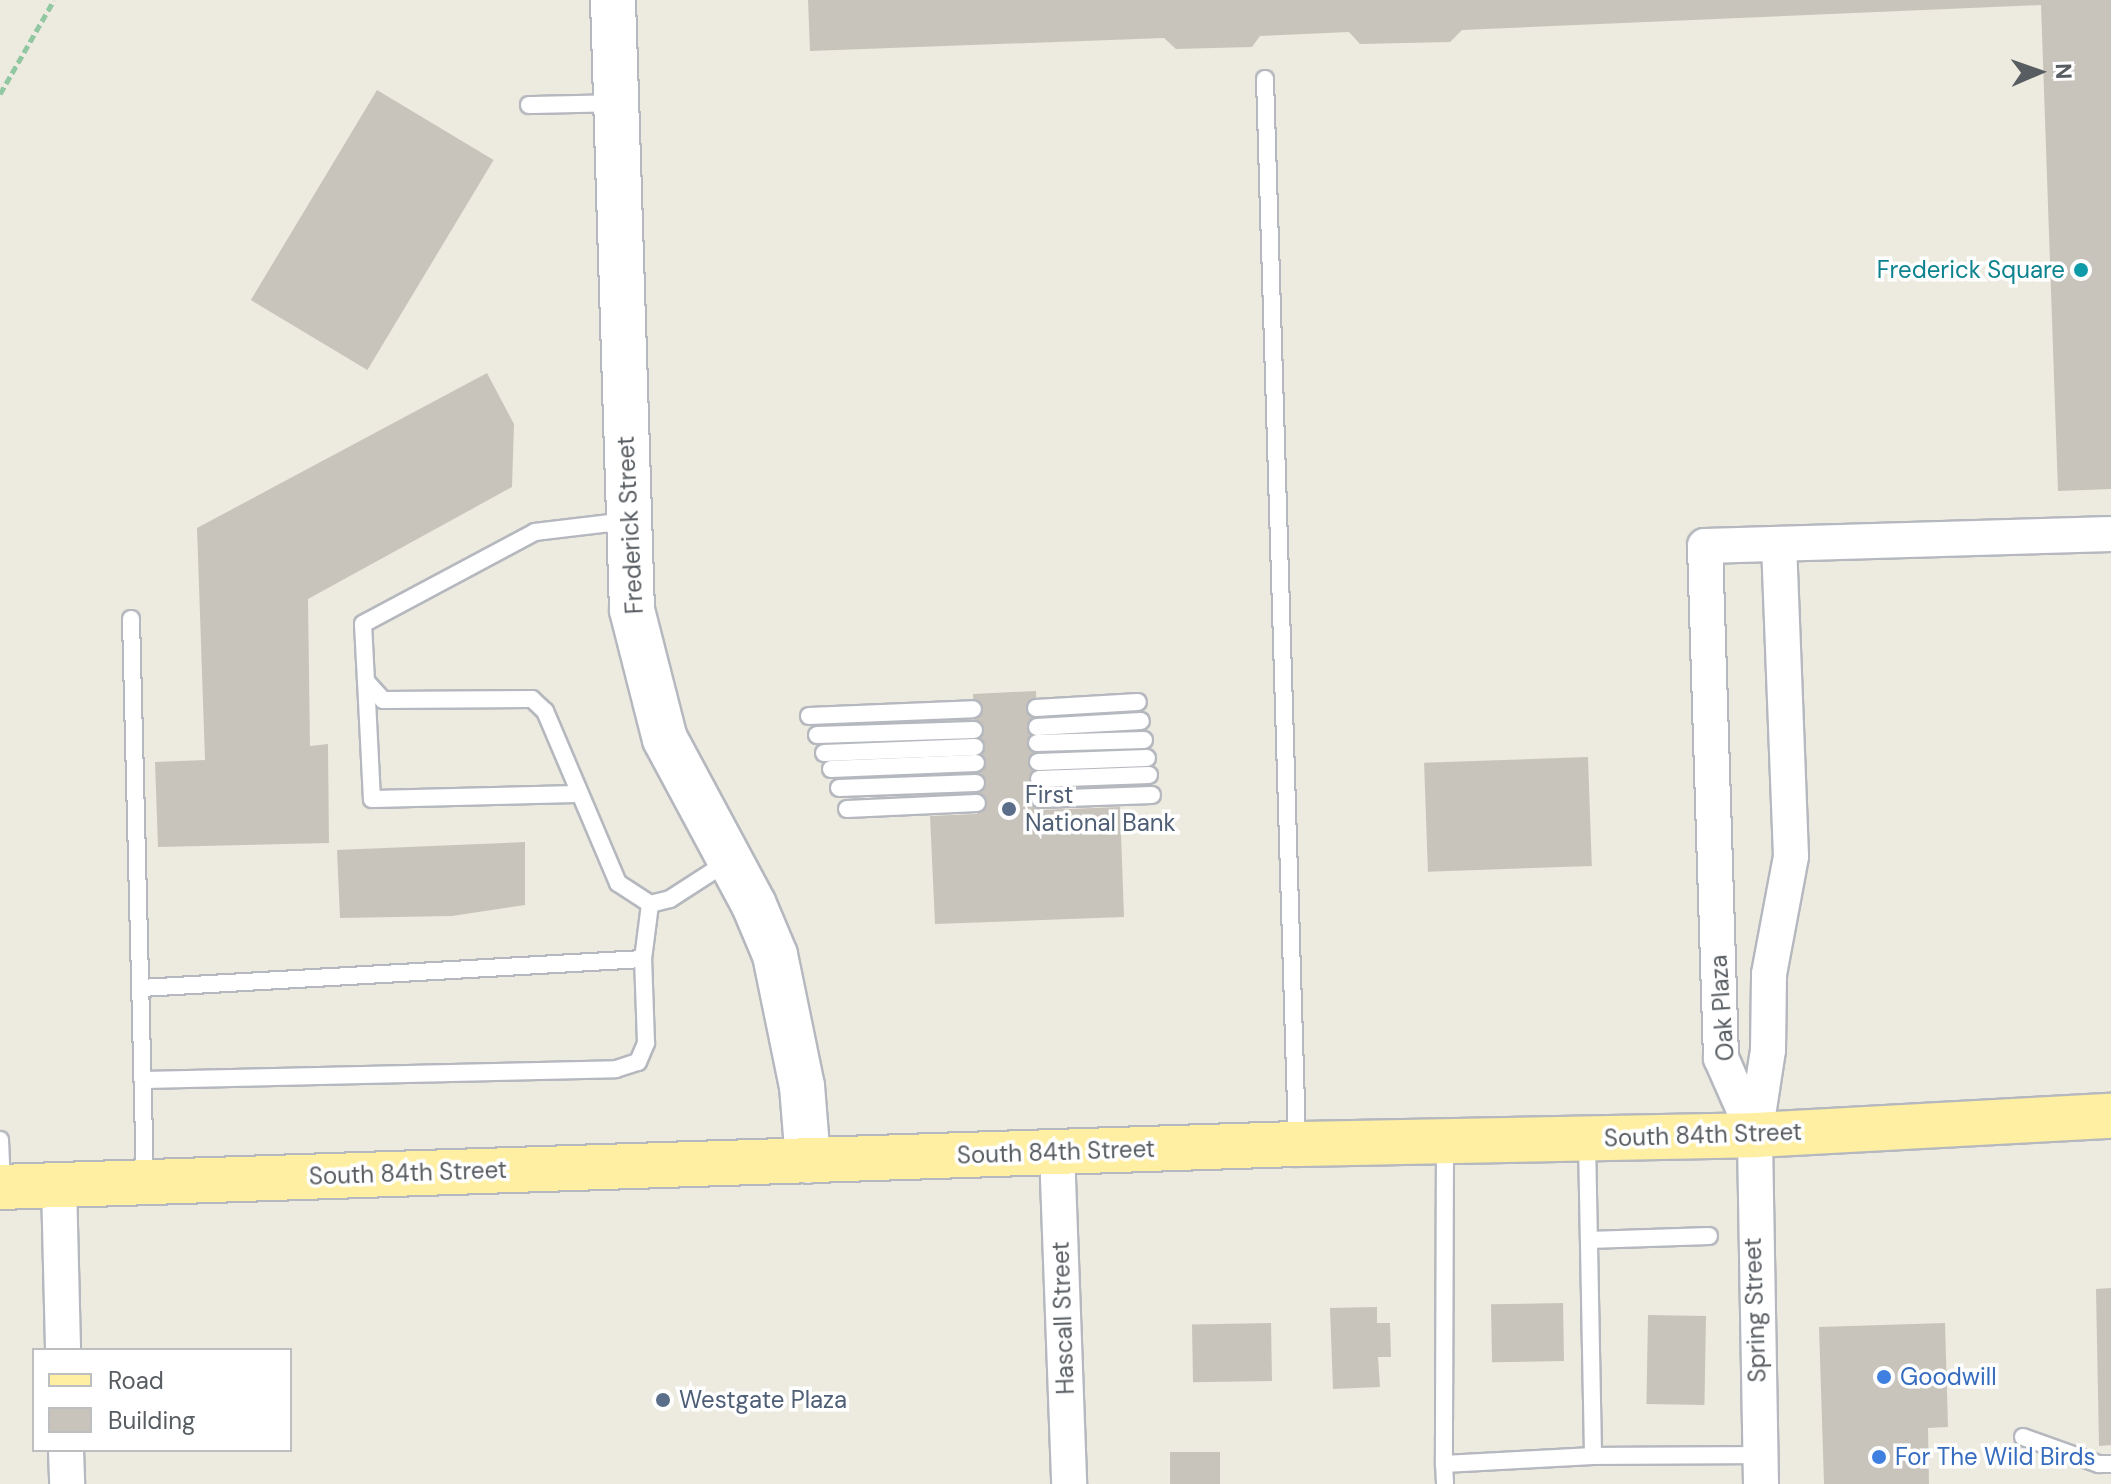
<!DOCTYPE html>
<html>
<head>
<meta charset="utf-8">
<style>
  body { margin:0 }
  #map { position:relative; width:2111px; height:1484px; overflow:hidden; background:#edeadf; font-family:"DM Sans",sans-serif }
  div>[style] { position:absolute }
  .building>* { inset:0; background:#c8c4bc; transform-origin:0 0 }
  .path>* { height:5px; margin-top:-2.5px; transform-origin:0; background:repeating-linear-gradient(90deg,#92c8a1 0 8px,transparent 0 12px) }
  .roads { filter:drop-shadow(2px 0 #b5b8be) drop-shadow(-2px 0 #b5b8be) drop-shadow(0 2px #b5b8be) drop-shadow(0 -2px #b5b8be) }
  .lane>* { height:16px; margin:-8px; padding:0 8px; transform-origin:8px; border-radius:8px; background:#fff }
  .street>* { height:34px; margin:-17px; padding:0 17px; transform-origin:17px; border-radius:17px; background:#fff }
  .secondary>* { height:44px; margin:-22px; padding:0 22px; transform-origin:22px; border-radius:22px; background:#fff }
  .primary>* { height:44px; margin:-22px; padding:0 22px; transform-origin:22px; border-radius:22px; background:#ffefa2 }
  .dots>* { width:22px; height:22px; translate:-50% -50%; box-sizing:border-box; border:4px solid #fff; border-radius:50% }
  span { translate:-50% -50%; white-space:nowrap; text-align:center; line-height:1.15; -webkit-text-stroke:7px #fff; paint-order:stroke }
  .culture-label { font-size:24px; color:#0d838f }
  .right { translate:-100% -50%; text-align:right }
  .street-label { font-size:24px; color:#585d62 }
  .service-label { font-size:24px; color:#4e5e75 }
  .left { translate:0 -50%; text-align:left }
  .shop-label { font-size:24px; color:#366cbe }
  .legend { position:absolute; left:32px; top:1348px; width:260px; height:104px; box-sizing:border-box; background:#fff; border:2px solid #bcbec0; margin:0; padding:10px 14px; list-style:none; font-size:24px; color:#585d62 }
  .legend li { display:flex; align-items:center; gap:16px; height:40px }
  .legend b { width:40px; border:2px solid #bcbec0 }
  .north { position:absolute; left:1999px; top:32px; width:80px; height:80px; -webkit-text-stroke:6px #fff; paint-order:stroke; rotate:88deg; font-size:22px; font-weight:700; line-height:32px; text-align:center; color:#585d62 }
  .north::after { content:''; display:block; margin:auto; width:28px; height:36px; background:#585d62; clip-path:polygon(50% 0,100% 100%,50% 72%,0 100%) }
</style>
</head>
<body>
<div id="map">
  <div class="building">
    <i style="clip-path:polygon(808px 0,2111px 0,2111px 489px,2058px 491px,2041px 5px,1462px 30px,1450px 42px,1360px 44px,1349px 32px,1260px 36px,1252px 47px,1176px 49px,1164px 38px,810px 51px)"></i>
    <i style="left:377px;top:90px;width:136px;height:245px;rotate:31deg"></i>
    <i style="clip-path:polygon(487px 373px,514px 424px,512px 487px,308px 599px,310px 746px,328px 744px,329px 843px,158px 847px,155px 762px,205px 760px,197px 528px)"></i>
    <i style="clip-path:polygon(1036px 691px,1040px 810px,1120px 807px,1124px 917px,935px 924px,930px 816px,977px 814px,973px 694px)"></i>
    <i style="left:1588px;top:757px;width:109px;height:164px;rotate:88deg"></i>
    <i style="clip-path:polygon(525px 842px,525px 905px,452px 916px,340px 918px,337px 850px)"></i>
    <i style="clip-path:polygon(2111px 1288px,2111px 1445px,2099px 1446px,2096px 1289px)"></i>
    <i style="left:1563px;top:1303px;width:58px;height:72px;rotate:89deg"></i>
    <i style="clip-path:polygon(1377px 1307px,1377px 1323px,1390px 1323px,1391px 1357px,1378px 1357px,1380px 1387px,1333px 1389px,1330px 1308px)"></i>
    <i style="left:1648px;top:1315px;width:58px;height:89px;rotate:1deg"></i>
    <i style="left:1271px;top:1323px;width:58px;height:79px;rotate:89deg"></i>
    <i style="clip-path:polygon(1945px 1323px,1948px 1427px,1928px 1428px,1929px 1484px,1824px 1484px,1819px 1327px)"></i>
    <i style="left:1220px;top:1452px;width:32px;height:50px;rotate:90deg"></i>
  </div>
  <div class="path">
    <i style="left:0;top:94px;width:108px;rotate:-60.1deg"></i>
  </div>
  <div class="roads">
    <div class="lane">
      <i style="left:1265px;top:79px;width:1062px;rotate:88.27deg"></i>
      <i style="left:529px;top:105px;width:85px;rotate:-1.3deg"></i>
      <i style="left:627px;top:521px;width:93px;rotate:173.2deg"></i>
      <i style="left:535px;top:532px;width:195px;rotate:151.9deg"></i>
      <i style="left:363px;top:624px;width:57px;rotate:87deg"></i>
      <i style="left:366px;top:681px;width:25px;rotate:48deg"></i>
      <i style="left:383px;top:700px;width:149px;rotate:-0.4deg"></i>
      <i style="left:532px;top:699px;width:18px;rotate:43deg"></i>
      <i style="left:545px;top:711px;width:187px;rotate:67deg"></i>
      <i style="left:618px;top:883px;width:38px;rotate:33deg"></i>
      <i style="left:650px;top:904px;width:21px;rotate:-14deg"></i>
      <i style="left:670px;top:899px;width:70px;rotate:-32.8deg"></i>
      <i style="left:131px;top:619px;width:562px;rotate:88.57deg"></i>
      <i style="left:366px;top:681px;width:118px;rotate:87.1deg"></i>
      <i style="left:372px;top:799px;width:206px;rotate:-1.4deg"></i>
      <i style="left:1036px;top:708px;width:102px;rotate:-3.4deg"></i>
      <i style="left:809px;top:716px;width:164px;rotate:-2.4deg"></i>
      <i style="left:1037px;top:727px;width:104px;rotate:-3.3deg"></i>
      <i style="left:817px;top:735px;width:157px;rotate:-1.8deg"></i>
      <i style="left:1037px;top:743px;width:107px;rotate:-1.6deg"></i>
      <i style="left:824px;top:753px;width:151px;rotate:-2.3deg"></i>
      <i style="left:1038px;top:762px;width:109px;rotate:-2.1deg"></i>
      <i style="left:831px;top:769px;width:145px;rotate:-2.4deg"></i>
      <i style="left:1039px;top:779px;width:110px;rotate:-2.1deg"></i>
      <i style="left:839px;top:788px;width:137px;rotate:-2.1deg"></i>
      <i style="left:1040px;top:799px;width:112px;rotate:-2deg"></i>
      <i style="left:847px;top:809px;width:130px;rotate:-2.6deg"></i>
      <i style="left:141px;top:988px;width:503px;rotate:-3.31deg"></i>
      <i style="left:643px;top:959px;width:55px;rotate:-82.7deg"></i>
      <i style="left:144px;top:1080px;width:472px;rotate:-1.3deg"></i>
      <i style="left:616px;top:1069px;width:23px;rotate:-18deg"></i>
      <i style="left:638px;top:1062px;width:21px;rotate:-67deg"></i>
      <i style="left:646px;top:1043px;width:84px;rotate:-92deg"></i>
      <i style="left:0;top:1140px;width:45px;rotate:87.5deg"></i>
      <i style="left:1587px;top:1141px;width:315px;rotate:88.9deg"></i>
      <i style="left:1593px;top:1456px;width:167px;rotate:-0.3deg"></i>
      <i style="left:1445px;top:1143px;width:321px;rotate:90.2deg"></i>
      <i style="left:1444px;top:1464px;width:149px;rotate:-3.1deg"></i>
      <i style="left:1589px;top:1240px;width:120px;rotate:-1.9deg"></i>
      <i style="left:2023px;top:1437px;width:81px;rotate:19.6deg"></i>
      <i style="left:2099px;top:1464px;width:12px"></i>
      <i style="left:1444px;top:1464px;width:20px;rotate:87deg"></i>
    </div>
    <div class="street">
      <i style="left:1755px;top:1135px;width:84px;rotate:-113.8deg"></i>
      <i style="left:1721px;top:1058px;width:512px;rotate:-91.79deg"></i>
      <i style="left:1705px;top:546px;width:406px;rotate:-1.7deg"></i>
      <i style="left:1057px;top:1151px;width:333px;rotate:87.9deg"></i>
      <i style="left:59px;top:1184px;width:166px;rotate:88.6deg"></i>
      <i style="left:66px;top:1450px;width:34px;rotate:88deg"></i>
      <i style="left:1761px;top:1484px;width:349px;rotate:-91deg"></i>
      <i style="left:1755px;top:1135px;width:86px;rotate:-81.3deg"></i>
      <i style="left:1768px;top:1050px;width:76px;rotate:-89.2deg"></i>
      <i style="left:1769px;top:974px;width:120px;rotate:-79.4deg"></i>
      <i style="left:1791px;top:856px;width:312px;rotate:-92.2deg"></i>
    </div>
    <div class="secondary">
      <i style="left:613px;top:0;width:610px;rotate:88.22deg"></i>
      <i style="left:632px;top:610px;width:133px;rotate:75.7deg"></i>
      <i style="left:665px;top:739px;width:188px;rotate:61.8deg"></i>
      <i style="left:754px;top:905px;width:54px;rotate:67.2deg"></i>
      <i style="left:775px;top:955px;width:134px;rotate:78.4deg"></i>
      <i style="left:802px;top:1086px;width:75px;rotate:85.4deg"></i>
    </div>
    <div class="primary">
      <i style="left:0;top:1187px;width:1298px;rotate:-1.9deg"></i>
      <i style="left:1297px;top:1144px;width:458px;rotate:-1.1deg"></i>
      <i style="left:1755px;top:1135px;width:357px;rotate:-3.1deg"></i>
    </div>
  </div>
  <div class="dots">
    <i style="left:2081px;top:270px;background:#0f9aa8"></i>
    <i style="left:1009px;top:809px;background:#5c6f8a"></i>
    <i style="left:1884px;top:1377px;background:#3f7fe0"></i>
    <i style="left:663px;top:1400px;background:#5c6f8a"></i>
    <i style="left:1879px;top:1457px;background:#3f7fe0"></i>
  </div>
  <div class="culture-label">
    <span class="right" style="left:2065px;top:270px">Frederick Square</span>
  </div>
  <div class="street-label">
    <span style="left:630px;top:525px;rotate:-93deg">Frederick Street</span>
    <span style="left:1722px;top:1008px;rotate:-94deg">Oak Plaza</span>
    <span style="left:1703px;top:1135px;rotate:-2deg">South 84th Street</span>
    <span style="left:1056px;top:1152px;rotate:-2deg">South 84th Street</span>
    <span style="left:408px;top:1173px;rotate:-2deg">South 84th Street</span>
    <span style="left:1755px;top:1310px;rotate:-92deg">Spring Street</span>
    <span style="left:1063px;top:1318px;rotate:-92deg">Hascall Street</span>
  </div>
  <div class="service-label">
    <span class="left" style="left:1025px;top:809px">First<br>National Bank</span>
    <span class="left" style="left:679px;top:1400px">Westgate Plaza</span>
  </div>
  <div class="shop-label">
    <span class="left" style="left:1900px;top:1377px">Goodwill</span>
    <span class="left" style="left:1895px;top:1457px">For The Wild Birds</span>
  </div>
  <ul class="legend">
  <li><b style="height:10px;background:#ffefa2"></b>Road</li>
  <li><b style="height:22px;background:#c8c4bc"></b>Building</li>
  </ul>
  <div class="north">N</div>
</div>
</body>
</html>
